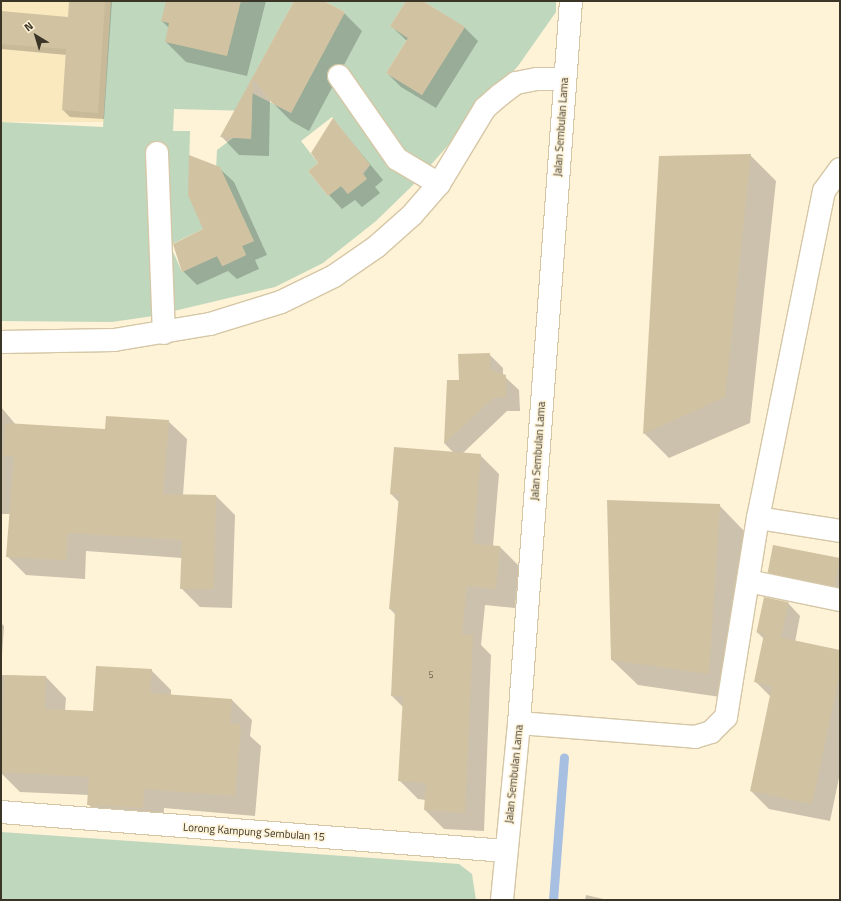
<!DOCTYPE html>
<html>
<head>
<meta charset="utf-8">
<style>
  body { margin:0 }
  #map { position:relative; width:841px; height:901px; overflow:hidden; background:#fef2d7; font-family:"Titillium Web",sans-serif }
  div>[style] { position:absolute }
  .built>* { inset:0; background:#fae9bf; transform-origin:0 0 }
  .green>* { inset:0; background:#bfd7bd }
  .shadow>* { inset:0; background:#0003 }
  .stream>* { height:9px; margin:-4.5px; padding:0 4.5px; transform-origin:4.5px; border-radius:4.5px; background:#a7bfe1 }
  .building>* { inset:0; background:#d1c3a2; transform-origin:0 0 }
  .roads { filter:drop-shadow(1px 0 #d5c7a6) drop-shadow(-1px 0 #d5c7a6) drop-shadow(0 1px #d5c7a6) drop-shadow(0 -1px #d5c7a6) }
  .minor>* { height:22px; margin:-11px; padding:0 11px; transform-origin:11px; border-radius:11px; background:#fff }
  span { translate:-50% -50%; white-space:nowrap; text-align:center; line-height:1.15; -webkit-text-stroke:3px #fef2d7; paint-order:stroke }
  .number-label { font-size:9px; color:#605846 }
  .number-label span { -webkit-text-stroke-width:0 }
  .street-label { font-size:11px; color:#3b3528 }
  .frame { position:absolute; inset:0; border:2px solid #3b3528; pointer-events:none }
  .north { position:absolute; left:16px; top:16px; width:40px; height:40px; -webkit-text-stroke:3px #fef2d7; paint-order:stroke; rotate:322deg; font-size:11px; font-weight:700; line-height:16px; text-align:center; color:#3b3528 }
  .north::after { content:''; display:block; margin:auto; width:14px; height:18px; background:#3b3528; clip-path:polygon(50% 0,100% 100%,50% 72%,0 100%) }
</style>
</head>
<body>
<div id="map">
  <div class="built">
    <i style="left:1px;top:1px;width:110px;height:121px"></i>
  </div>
  <div class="green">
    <i style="clip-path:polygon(evenodd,111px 1px,294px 1px,246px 90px,291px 113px,345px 12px,324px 1px,406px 1px,390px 26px,408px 38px,386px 73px,422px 95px,464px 27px,423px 1px,556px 1px,556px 12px,518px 66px,414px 184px,376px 221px,323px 263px,275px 287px,153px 316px,112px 322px,1px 321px,1px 122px,103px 127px,111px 1px,174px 109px,252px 111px,251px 138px,233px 138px,217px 150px,216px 170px,189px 169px,190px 131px,173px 131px,174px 109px,111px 1px,332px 117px,370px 165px,348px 194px,341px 186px,328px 196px,308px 171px,318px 163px,301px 141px,332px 117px,111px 1px,203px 229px,254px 241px,242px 246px,246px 255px,223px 266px,217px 256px,182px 272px,170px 245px,203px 229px)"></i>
    <i style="clip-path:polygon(1px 832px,459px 864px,472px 874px,476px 900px,1px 900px)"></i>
  </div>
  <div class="shadow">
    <i style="clip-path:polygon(70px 1px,112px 1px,104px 119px,70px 117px,63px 110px,67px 55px,1px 49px,1px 12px,69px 18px)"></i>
    <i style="clip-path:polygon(167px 1px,266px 1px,247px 76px,186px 62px,166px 42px,169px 28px,162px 21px)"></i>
    <i style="clip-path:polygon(295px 1px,322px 1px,344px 13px,362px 31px,309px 131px,291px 121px,270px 100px,269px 156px,239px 155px,222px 137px)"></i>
    <i style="clip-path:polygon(407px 1px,421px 1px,464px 27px,478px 41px,436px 108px,401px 87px,387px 73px,407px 41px,391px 26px)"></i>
    <i style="clip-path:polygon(333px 119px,383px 180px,375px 187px,380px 193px,362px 207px,355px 200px,342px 209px,329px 195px,320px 163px)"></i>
    <i style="clip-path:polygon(750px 155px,776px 181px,750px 423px,669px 458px,644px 433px)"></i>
    <i style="clip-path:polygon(219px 168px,234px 182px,267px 255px,255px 260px,259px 269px,237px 279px,228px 271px,197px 285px,183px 271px,174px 244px,205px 230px)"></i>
    <i style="clip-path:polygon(489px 354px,503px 368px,503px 375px,519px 390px,520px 411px,507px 411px,463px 453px,480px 455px,499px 474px,493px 546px,500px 547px,519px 566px,515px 608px,485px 605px,481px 645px,491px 655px,484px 831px,444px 829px,425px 810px,426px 800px,418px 799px,399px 780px,404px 708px,392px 696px,396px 615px,390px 609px,399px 502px,391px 494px,454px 453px,445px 444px,448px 381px,460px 381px)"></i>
    <i style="clip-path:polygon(1px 407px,16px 425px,106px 430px,168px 421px,187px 439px,183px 495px,216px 496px,235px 515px,232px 608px,200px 607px,181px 588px,182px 558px,86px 551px,85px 579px,26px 575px,7px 556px,11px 514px,1px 514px)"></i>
    <i style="clip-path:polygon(719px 505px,744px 531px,734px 699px,638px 685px,612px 660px)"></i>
    <i style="clip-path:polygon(840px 559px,840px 591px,777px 579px,770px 572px)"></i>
    <i style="clip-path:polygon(788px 603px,800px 616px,795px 642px,840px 651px,840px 773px,830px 821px,769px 809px,751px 791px,771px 697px,755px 681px,764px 639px,757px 632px)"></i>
    <i style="clip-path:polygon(1px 623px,4px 626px,1px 669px)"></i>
    <i style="clip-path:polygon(151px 670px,171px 690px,171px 695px,232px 700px,252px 720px,250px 736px,261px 746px,255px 816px,164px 808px,163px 827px,108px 824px,88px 804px,89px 795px,20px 792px,1px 773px,1px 675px,46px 677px,66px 698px,65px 711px,94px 712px)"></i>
    <i style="clip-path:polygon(586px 895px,608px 900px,585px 900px)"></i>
  </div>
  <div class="stream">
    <i style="left:553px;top:900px;width:143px;rotate:-85.6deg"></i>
  </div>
  <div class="building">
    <i style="clip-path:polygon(69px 1px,105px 1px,98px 113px,62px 110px,66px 49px,1px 44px,1px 11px,68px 17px)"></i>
    <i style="clip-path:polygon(166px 1px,241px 1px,227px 56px,165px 42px,169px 23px,161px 21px)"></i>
    <i style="clip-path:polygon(294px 1px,324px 1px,345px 12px,291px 113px,272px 103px,253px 79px,251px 139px,220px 137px)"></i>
    <i style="clip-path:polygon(406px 1px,423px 1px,465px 27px,422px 95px,386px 73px,408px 38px,390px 26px)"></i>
    <i style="clip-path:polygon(333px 118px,370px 165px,362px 172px,367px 179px,348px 194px,341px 186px,328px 196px,308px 171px,318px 163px,311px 153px)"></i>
    <i style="clip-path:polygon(751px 154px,725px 397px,643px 434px,659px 156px)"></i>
    <i style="clip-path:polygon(189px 155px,220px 167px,254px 241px,242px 246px,246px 255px,222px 266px,217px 256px,182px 272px,173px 244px,203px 229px,188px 195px)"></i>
    <i style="clip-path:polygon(490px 353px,490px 370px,506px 375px,506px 397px,493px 398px,444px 444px,447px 380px,459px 380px,458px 354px)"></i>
    <i style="clip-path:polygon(106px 416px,169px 420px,163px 494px,216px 495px,214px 589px,180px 589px,182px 540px,68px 533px,66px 560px,6px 557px,14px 456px,3px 456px,5px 423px,105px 429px)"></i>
    <i style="clip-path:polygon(394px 447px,481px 454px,473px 544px,500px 546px,496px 589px,467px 586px,462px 634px,473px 635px,465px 813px,424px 810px,426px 783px,398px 781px,403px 697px,391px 696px,395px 610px,389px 609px,399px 495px,390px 494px)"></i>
    <i style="clip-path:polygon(607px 500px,720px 504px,709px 674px,611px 660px)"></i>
    <i style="left:773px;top:545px;width:68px;height:28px;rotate:11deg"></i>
    <i style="left:764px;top:597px;width:25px;height:36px;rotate:12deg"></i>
    <i style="clip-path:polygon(764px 634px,840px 650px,840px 673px,812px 804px,750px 791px,772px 686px,754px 682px)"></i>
    <i style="clip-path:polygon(96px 666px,152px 669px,150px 693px,232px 699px,230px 723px,241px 725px,235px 796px,144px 789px,143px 808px,87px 805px,89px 777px,1px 772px,4px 675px,46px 676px,45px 709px,93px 711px)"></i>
  </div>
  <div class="roads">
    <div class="minor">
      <i style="left:339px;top:76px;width:101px;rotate:55.1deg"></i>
      <i style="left:397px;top:159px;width:49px;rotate:30.8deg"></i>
      <i style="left:157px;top:153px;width:180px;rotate:87.8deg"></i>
      <i style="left:1px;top:342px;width:113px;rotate:-1deg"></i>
      <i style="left:114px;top:340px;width:97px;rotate:-9.5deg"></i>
      <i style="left:210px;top:324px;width:74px;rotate:-17.2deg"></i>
      <i style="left:281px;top:302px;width:59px;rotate:-26.1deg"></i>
      <i style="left:334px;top:276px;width:51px;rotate:-34.6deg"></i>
      <i style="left:376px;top:247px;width:48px;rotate:-41.6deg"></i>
      <i style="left:412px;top:215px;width:41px;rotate:-48.9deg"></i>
      <i style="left:439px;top:184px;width:89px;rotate:-58.8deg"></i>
      <i style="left:485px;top:108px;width:20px;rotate:-41deg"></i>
      <i style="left:500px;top:95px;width:20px;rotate:-37deg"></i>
      <i style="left:516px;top:83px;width:21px;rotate:-11deg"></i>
      <i style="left:537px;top:79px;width:27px"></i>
      <i style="left:758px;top:518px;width:83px;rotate:9deg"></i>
      <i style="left:748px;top:581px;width:94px;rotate:11.7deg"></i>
      <i style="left:519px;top:723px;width:177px;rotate:4.5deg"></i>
      <i style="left:695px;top:737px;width:17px;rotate:-17deg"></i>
      <i style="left:711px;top:732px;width:21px;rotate:-45deg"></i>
      <i style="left:726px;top:717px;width:202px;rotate:-80.9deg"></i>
      <i style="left:758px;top:518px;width:334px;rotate:-78.6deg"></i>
      <i style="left:824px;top:191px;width:27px;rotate:-54deg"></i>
      <i style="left:1px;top:812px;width:507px;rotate:4.42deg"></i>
      <i style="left:502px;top:900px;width:178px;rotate:-84.5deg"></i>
      <i style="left:519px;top:723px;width:724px;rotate:-85.88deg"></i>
    </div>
  </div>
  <div class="number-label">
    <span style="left:431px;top:675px">5</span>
  </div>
  <div class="street-label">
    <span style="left:561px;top:127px;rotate:-86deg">Jalan Sembulan Lama</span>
    <span style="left:538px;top:451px;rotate:-86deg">Jalan Sembulan Lama</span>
    <span style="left:514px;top:774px;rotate:-84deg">Jalan Sembulan Lama</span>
    <span style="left:254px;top:832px;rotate:4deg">Lorong Kampung Sembulan 15</span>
  </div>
  <div class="frame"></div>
  <div class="north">N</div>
</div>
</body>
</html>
